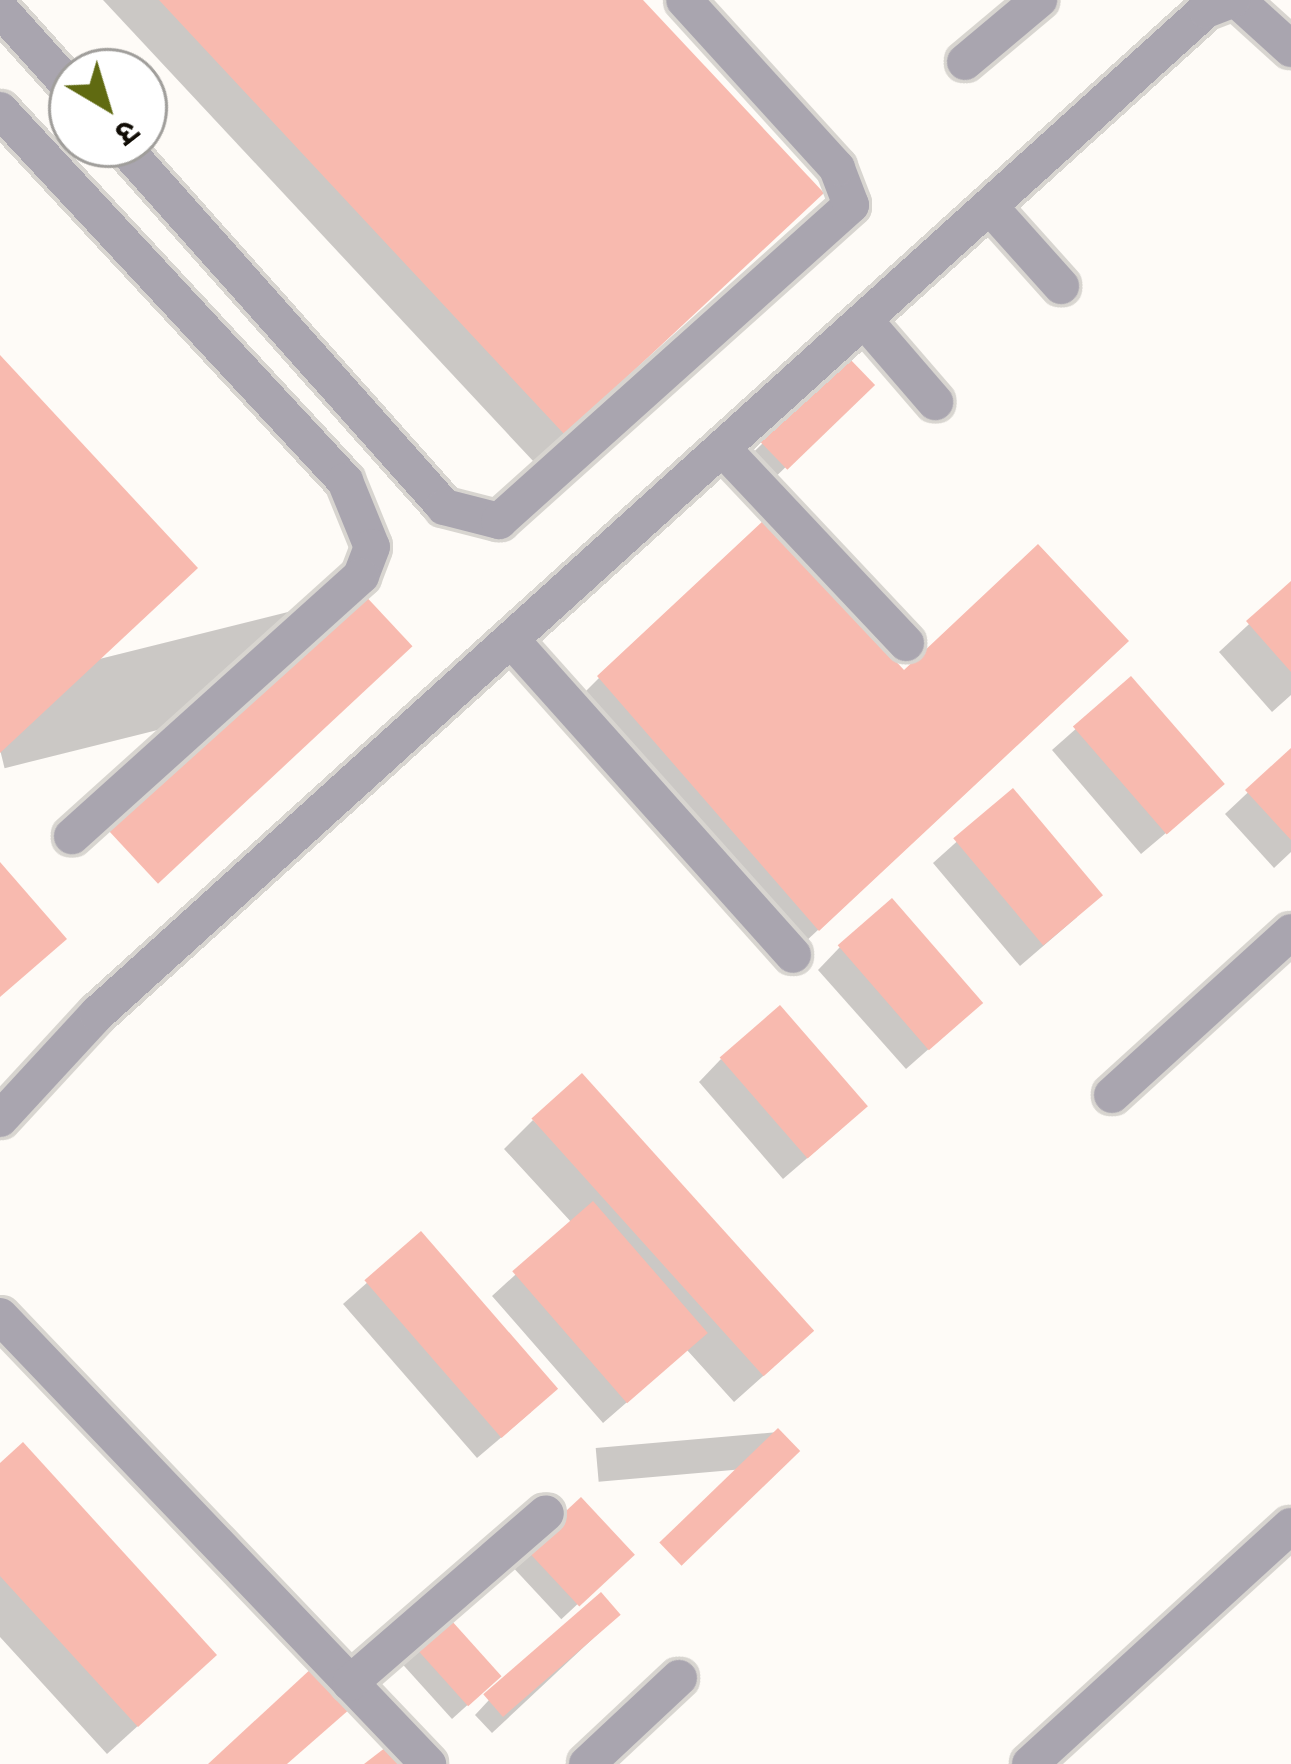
<!DOCTYPE html>
<html>
<head>
<meta charset="utf-8">
<style>
  body { margin:0 }
  #map { position:relative; width:1291px; height:1764px; overflow:hidden; background:#fefbf7; font-family:Lato,"Noto Sans Devanagari",sans-serif }
  div>[style] { position:absolute }
  .shadow>* { inset:0; background:#0003; transform-origin:0 0 }
  .building>* { inset:0; background:#f8baaf; transform-origin:0 0 }
  .roads { filter:drop-shadow(3px 0 #d8d5d0) drop-shadow(-3px 0 #d8d5d0) drop-shadow(0 3px #d8d5d0) drop-shadow(0 -3px #d8d5d0) }
  .minor>* { height:36px; margin:-18px; padding:0 18px; transform-origin:18px; border-radius:18px; background:#a9a5af }
  span { translate:-50% -50%; white-space:nowrap; text-align:center; line-height:1.15; -webkit-text-stroke:12px #fff; paint-order:stroke }
  .north { position:absolute; left:48px; top:48px; width:120px; height:120px; box-sizing:border-box; background:#fff; border:3px solid #a09e9b; border-radius:50%; rotate:142deg; font-size:33px; font-weight:700; line-height:48px; text-align:center; color:#110d06 }
  .north::after { content:''; display:block; margin:auto; width:42px; height:54px; background:#606a11; clip-path:polygon(50% 0,100% 100%,50% 72%,0 100%) }
</style>
</head>
<body>
<div id="map">
  <div class="shadow">
    <i style="clip-path:polygon(103px 0,639px 0,791px 222px,534px 462px)"></i>
    <i style="left:848px;top:361px;width:33px;height:140px;rotate:46deg"></i>
    <i style="clip-path:polygon(1291px 585px,1291px 695px,1272px 712px,1219px 652px)"></i>
    <i style="left:360px;top:594px;width:83px;height:387px;rotate:76deg"></i>
    <i style="clip-path:polygon(1096px 670px,788px 958px,570px 707px,599px 678px)"></i>
    <i style="clip-path:polygon(1131px 680px,1198px 806px,1141px 854px,1052px 750px)"></i>
    <i style="clip-path:polygon(1291px 752px,1291px 852px,1274px 868px,1225px 814px)"></i>
    <i style="clip-path:polygon(1012px 792px,1077px 917px,1020px 966px,933px 863px)"></i>
    <i style="clip-path:polygon(840px 947px,957px 1024px,906px 1069px,818px 970px)"></i>
    <i style="clip-path:polygon(721px 1059px,841px 1129px,783px 1179px,699px 1082px)"></i>
    <i style="clip-path:polygon(533px 1120px,782px 1359px,734px 1402px,687px 1350px,603px 1423px,492px 1296px,572px 1223px,504px 1149px)"></i>
    <i style="clip-path:polygon(421px 1235px,531px 1412px,477px 1458px,343px 1304px)"></i>
    <i style="left:778px;top:1432px;width:34px;height:183px;rotate:85deg"></i>
    <i style="clip-path:polygon(0 1467px,184px 1684px,107px 1754px,0 1637px)"></i>
    <i style="left:581px;top:1501px;width:73px;height:95px;rotate:47deg"></i>
    <i style="clip-path:polygon(602px 1630px,492px 1733px,475px 1715px,489px 1700px)"></i>
    <i style="clip-path:polygon(410px 1642px,483px 1691px,452px 1719px,396px 1657px)"></i>
  </div>
  <div class="building">
    <i style="clip-path:polygon(159px 0,643px 0,824px 193px,565px 435px)"></i>
    <i style="clip-path:polygon(0 355px,198px 568px,0 753px)"></i>
    <i style="left:848px;top:357px;width:39px;height:122px;rotate:46deg"></i>
    <i style="clip-path:polygon(764px 520px,904px 670px,1038px 544px,1129px 641px,819px 931px,597px 676px)"></i>
    <i style="clip-path:polygon(1291px 581px,1291px 672px,1246px 621px)"></i>
    <i style="left:360px;top:590px;width:77px;height:348px;rotate:47deg"></i>
    <i style="left:1131px;top:676px;width:143px;height:77px;rotate:49deg"></i>
    <i style="clip-path:polygon(1291px 748px,1291px 840px,1245px 790px)"></i>
    <i style="left:1013px;top:788px;width:140px;height:78px;rotate:50deg"></i>
    <i style="clip-path:polygon(0 862px,67px 939px,0 997px)"></i>
    <i style="left:892px;top:898px;width:139px;height:72px;rotate:49deg"></i>
    <i style="left:780px;top:1005px;width:134px;height:80px;rotate:49deg"></i>
    <i style="left:582px;top:1073px;width:347px;height:68px;rotate:48deg"></i>
    <i style="left:593px;top:1201px;width:175px;height:107px;rotate:49deg"></i>
    <i style="left:421px;top:1231px;width:209px;height:75px;rotate:49deg"></i>
    <i style="left:778px;top:1428px;width:32px;height:165px;rotate:46deg"></i>
    <i style="clip-path:polygon(23px 1442px,217px 1655px,138px 1727px,0 1576px,0 1463px)"></i>
    <i style="left:581px;top:1497px;width:79px;height:76px;rotate:47deg"></i>
    <i style="left:601px;top:1592px;width:30px;height:156px;rotate:49deg"></i>
    <i style="left:442px;top:1610px;width:89px;height:45px;rotate:48deg"></i>
    <i style="clip-path:polygon(314px 1666px,351px 1708px,287px 1764px,208px 1764px)"></i>
    <i style="clip-path:polygon(390px 1744px,406px 1764px,364px 1764px)"></i>
  </div>
  <div class="roads">
    <div class="minor">
      <i style="left:1237px;top:0;width:73px;rotate:42.2deg"></i>
      <i style="left:0;top:9px;width:108px;rotate:48deg"></i>
      <i style="left:965px;top:62px;width:97px;rotate:-40deg"></i>
      <i style="left:0;top:110px;width:507px;rotate:47.08deg"></i>
      <i style="left:345px;top:481px;width:71px;rotate:67.8deg"></i>
      <i style="left:372px;top:547px;width:31px;rotate:111deg"></i>
      <i style="left:361px;top:576px;width:389px;rotate:138deg"></i>
      <i style="left:121px;top:144px;width:486px;rotate:48.3deg"></i>
      <i style="left:444px;top:507px;width:57px;rotate:14.3deg"></i>
      <i style="left:499px;top:521px;width:473px;rotate:-41.9deg"></i>
      <i style="left:851px;top:205px;width:40px;rotate:-111deg"></i>
      <i style="left:837px;top:168px;width:227px;rotate:-132.3deg"></i>
      <i style="left:991px;top:208px;width:105px;rotate:48.1deg"></i>
      <i style="left:866px;top:322px;width:106px;rotate:49.2deg"></i>
      <i style="left:725px;top:451px;width:264px;rotate:46.7deg"></i>
      <i style="left:515px;top:644px;width:417px;rotate:48.2deg"></i>
      <i style="left:1112px;top:1095px;width:242px;rotate:-42.3deg"></i>
      <i style="left:0;top:1119px;width:143px;rotate:-47.3deg"></i>
      <i style="left:97px;top:1014px;width:1496px;rotate:-42.16deg"></i>
      <i style="left:1206px;top:10px;width:28px;rotate:-21deg"></i>
      <i style="left:0;top:1316px;width:620px;rotate:46.31deg"></i>
      <i style="left:350px;top:1683px;width:259px;rotate:-40.9deg"></i>
      <i style="left:587px;top:1764px;width:126px;rotate:-43.1deg"></i>
      <i style="left:1030px;top:1764px;width:353px;rotate:-42.4deg"></i>
    </div>
  </div>
  <div class="north">उ</div>
</div>
</body>
</html>
